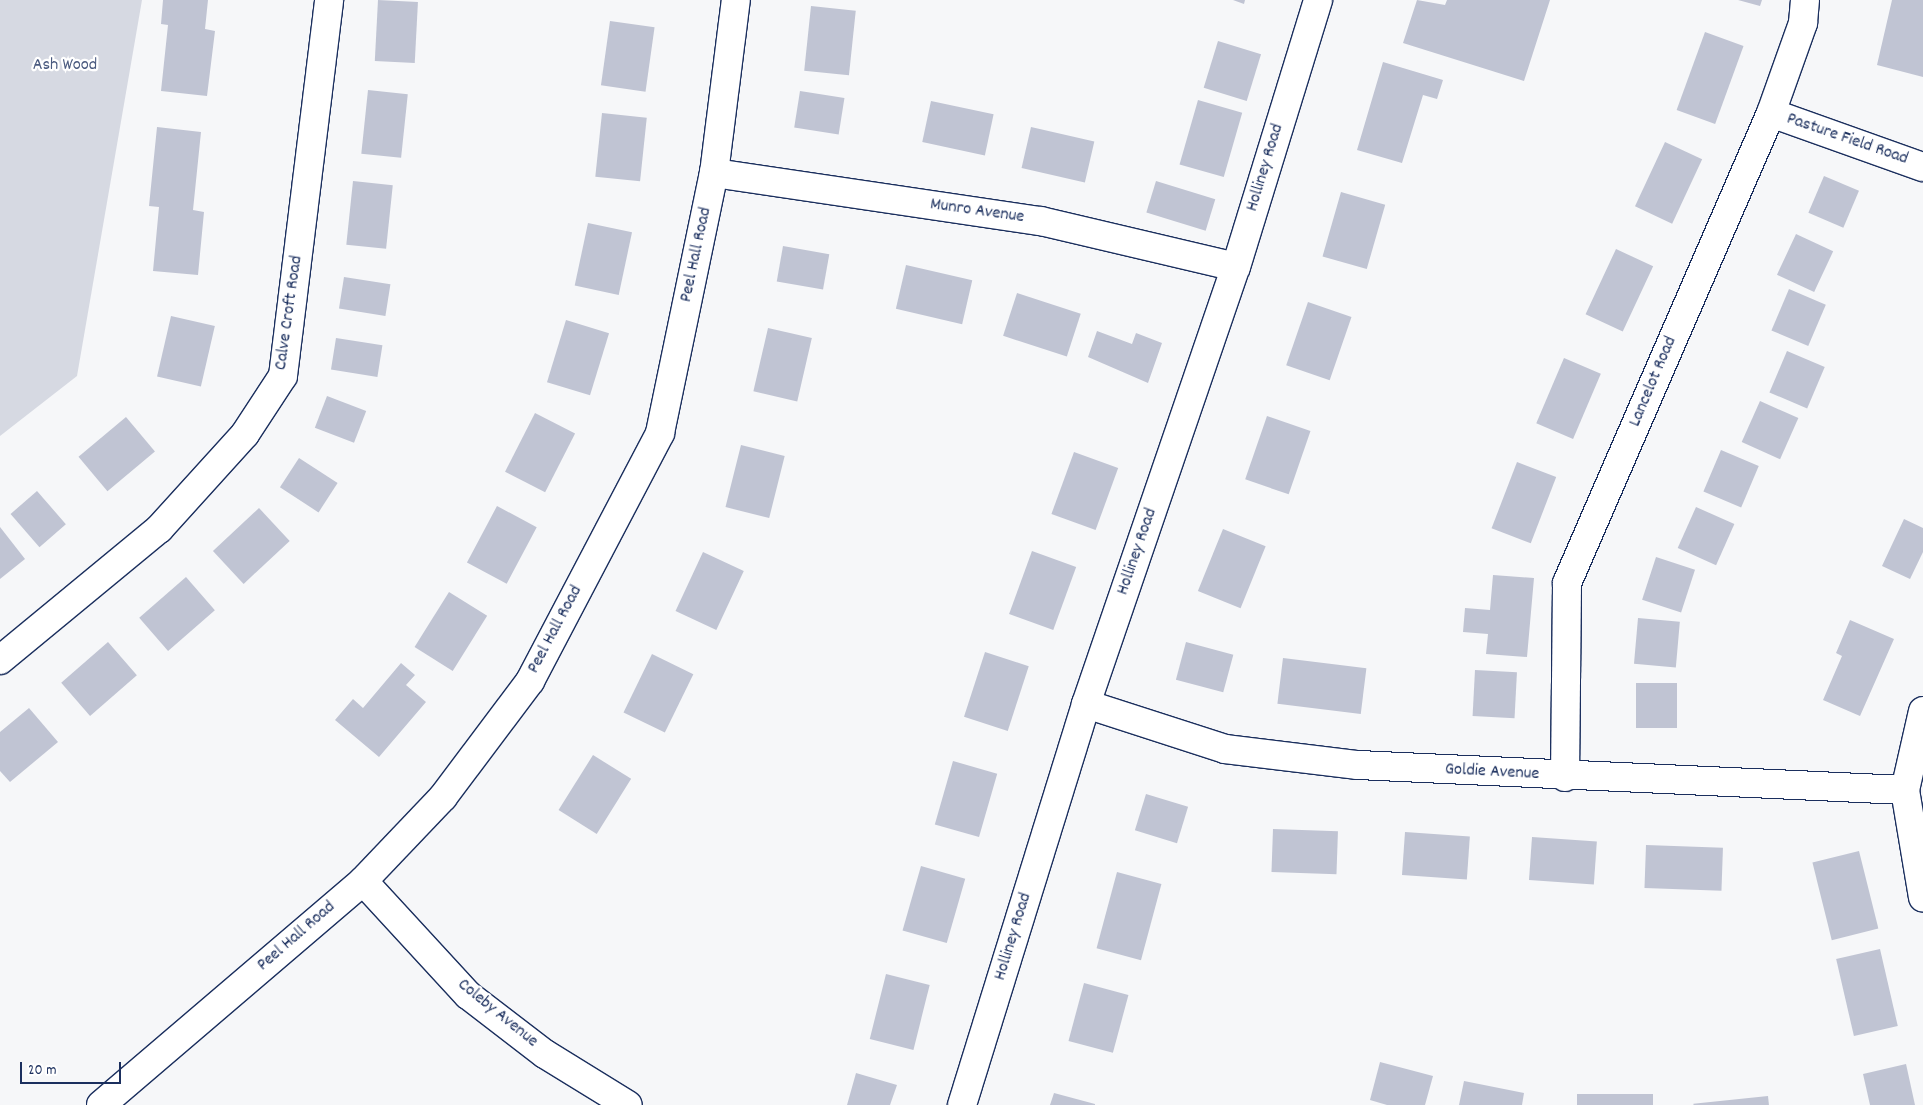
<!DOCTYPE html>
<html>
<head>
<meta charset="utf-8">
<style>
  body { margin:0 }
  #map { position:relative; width:1923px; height:1105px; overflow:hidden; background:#f6f7f9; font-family:Dekko,sans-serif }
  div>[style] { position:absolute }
  .green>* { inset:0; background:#d6d9e2 }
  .building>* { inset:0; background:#c0c4d3; transform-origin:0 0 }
  .roads { filter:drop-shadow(1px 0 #1b2f5e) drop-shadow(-1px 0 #1b2f5e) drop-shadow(0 1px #1b2f5e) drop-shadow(0 -1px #1b2f5e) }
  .street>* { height:28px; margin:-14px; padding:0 14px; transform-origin:14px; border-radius:14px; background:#fff }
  span { translate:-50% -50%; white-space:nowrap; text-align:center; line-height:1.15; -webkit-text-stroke:4.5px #fff; paint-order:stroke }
  .park-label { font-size:18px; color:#4a5a7f }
  .street-label { font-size:18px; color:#1b2f5e }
  .scale { position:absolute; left:20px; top:1062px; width:101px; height:22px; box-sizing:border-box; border:2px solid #1b2f5e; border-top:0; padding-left:6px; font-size:15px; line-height:18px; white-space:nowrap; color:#1b2f5e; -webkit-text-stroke:4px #fff; paint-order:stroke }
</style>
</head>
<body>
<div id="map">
  <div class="green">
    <i style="clip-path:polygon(0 0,142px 0,77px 376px,0 436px)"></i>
  </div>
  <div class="building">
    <i style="clip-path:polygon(163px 0,208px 0,205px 29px,215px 31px,207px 96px,161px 91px,168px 25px,161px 24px)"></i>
    <i style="left:378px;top:0;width:40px;height:61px;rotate:3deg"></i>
    <i style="clip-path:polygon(1233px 0,1245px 0,1244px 4px)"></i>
    <i style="clip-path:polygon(1417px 0,1445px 5px,1447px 0,1550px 0,1524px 81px,1403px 43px)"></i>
    <i style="clip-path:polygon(1738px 0,1762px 0,1760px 6px)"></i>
    <i style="clip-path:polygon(1892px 0,1923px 0,1923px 77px,1877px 65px)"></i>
    <i style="left:811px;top:6px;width:45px;height:65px;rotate:6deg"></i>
    <i style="left:610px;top:21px;width:45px;height:65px;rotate:8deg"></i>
    <i style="left:1705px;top:32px;width:41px;height:83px;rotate:20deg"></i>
    <i style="left:1218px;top:41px;width:45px;height:49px;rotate:17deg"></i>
    <i style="clip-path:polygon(1383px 62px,1443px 80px,1437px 99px,1423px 95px,1402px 163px,1357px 150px)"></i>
    <i style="left:368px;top:90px;width:40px;height:64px;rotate:6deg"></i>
    <i style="left:800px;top:91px;width:45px;height:37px;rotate:9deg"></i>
    <i style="left:1198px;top:100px;width:46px;height:67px;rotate:16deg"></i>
    <i style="left:931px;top:101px;width:64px;height:42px;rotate:12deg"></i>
    <i style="left:602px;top:113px;width:45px;height:64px;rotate:6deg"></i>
    <i style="clip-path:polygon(157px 127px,201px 132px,193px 210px,204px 212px,198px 275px,153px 271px,159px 207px,149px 206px)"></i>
    <i style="left:1031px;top:127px;width:65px;height:42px;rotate:13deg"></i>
    <i style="left:1665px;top:142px;width:41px;height:71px;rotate:25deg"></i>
    <i style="left:1824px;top:176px;width:38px;height:40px;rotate:23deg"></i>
    <i style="left:353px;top:181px;width:40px;height:64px;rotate:6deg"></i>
    <i style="left:1156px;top:181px;width:62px;height:33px;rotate:17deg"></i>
    <i style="left:1341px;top:192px;width:46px;height:67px;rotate:16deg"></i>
    <i style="left:588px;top:223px;width:45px;height:64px;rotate:12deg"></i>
    <i style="left:1796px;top:234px;width:41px;height:45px;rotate:25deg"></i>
    <i style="left:783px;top:246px;width:47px;height:36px;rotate:10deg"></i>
    <i style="left:1616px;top:249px;width:41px;height:72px;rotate:25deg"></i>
    <i style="left:906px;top:265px;width:68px;height:45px;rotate:13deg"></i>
    <i style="left:344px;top:277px;width:47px;height:32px;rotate:9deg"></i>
    <i style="left:1789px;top:289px;width:40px;height:45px;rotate:23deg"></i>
    <i style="left:1017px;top:293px;width:67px;height:45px;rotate:18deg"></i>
    <i style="left:1308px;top:302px;width:46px;height:67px;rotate:19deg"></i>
    <i style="left:171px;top:316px;width:45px;height:62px;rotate:13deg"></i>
    <i style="left:566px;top:320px;width:45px;height:65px;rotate:17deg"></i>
    <i style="left:768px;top:328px;width:45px;height:65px;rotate:13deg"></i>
    <i style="clip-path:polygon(1097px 331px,1132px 344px,1136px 333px,1162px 343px,1148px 383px,1088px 357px)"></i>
    <i style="left:336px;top:338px;width:47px;height:32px;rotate:9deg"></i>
    <i style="left:1787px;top:351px;width:41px;height:45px;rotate:23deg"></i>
    <i style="left:1564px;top:358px;width:40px;height:71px;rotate:23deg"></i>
    <i style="left:327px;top:396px;width:42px;height:34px;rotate:21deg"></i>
    <i style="left:1760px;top:401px;width:42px;height:45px;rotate:24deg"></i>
    <i style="left:535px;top:413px;width:45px;height:66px;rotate:27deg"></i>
    <i style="left:1267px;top:416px;width:46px;height:67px;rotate:19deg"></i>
    <i style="left:126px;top:417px;width:45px;height:62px;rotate:50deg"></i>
    <i style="left:741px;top:445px;width:45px;height:64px;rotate:14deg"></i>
    <i style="left:1721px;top:450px;width:41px;height:45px;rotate:23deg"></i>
    <i style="left:1074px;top:452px;width:47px;height:66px;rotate:20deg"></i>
    <i style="left:299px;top:458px;width:46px;height:35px;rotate:33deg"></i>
    <i style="left:1517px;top:462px;width:42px;height:71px;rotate:21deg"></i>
    <i style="left:37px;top:491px;width:44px;height:35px;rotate:49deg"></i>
    <i style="left:497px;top:506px;width:45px;height:64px;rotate:28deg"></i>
    <i style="left:1696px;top:507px;width:42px;height:45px;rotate:24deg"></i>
    <i style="left:259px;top:508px;width:45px;height:63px;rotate:47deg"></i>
    <i style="clip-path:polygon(1904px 519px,1923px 528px,1923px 552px,1910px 579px,1882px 566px)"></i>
    <i style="clip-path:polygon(0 527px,25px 559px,0 579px)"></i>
    <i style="left:1223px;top:529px;width:46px;height:67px;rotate:22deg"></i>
    <i style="left:1032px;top:551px;width:47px;height:67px;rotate:20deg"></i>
    <i style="left:703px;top:552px;width:45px;height:65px;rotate:25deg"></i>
    <i style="left:1656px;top:557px;width:41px;height:45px;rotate:18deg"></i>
    <i style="clip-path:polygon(1493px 575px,1534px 578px,1527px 657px,1486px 654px,1488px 634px,1463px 632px,1465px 608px,1490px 610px)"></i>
    <i style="left:186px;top:577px;width:44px;height:62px;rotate:49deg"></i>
    <i style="left:449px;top:592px;width:45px;height:65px;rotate:32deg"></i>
    <i style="left:1638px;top:618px;width:42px;height:46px;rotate:5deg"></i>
    <i style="clip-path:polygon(1850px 620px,1894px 639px,1860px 716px,1823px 700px,1842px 656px,1836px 653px)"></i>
    <i style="left:108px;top:642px;width:44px;height:62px;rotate:49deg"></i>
    <i style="left:1186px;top:642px;width:49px;height:39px;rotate:15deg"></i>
    <i style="left:985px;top:652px;width:46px;height:68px;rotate:18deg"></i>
    <i style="left:652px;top:654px;width:46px;height:65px;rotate:26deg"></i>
    <i style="left:1283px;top:658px;width:84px;height:46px;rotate:7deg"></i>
    <i style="clip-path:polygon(401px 663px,415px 675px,406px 685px,426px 702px,379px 757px,335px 720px,353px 699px,363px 708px)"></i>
    <i style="left:1475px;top:670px;width:42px;height:46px;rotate:3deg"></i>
    <i style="left:1636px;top:683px;width:41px;height:45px"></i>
    <i style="clip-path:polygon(29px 708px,58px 742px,10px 782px,0 771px,0 732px)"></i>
    <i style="left:593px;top:755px;width:45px;height:65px;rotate:32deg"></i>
    <i style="left:953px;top:761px;width:46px;height:66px;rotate:16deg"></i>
    <i style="left:1146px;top:794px;width:44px;height:38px;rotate:17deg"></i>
    <i style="left:1273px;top:829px;width:65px;height:43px;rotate:2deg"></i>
    <i style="left:1405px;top:832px;width:65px;height:43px;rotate:4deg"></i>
    <i style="left:1532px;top:837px;width:65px;height:43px;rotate:4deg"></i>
    <i style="left:1646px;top:845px;width:77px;height:43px;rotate:2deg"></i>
    <i style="left:1859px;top:851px;width:80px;height:48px;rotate:76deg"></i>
    <i style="left:921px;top:866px;width:46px;height:67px;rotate:16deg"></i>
    <i style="left:1117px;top:872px;width:46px;height:79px;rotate:15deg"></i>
    <i style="left:1880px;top:949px;width:79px;height:45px;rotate:77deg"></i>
    <i style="left:886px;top:974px;width:45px;height:67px;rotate:14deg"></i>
    <i style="left:1084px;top:983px;width:46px;height:60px;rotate:15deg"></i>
    <i style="clip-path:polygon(1380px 1062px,1433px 1076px,1425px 1105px,1387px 1105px,1370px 1100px)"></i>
    <i style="clip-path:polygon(1906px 1064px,1915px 1105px,1870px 1105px,1863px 1074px)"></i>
    <i style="clip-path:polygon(856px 1073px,897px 1085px,890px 1105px,847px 1105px)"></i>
    <i style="clip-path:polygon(1464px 1081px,1524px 1093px,1522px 1105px,1459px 1105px)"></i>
    <i style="clip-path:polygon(1054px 1093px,1095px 1104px,1095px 1105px,1050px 1105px)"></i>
    <i style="left:1653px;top:1094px;width:11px;height:76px;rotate:90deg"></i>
    <i style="left:1768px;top:1096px;width:9px;height:75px;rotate:84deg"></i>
  </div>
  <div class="roads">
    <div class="street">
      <i style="left:1771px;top:113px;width:161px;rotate:19.6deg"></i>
      <i style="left:714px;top:173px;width:331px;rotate:8.4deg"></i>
      <i style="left:1041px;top:221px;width:200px;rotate:13.3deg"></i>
      <i style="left:0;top:660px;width:206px;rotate:-39.5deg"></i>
      <i style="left:159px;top:529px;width:128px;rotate:-47.8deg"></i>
      <i style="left:245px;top:434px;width:69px;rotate:-56.8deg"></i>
      <i style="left:283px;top:376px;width:379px;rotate:-83deg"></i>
      <i style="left:1086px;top:704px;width:146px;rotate:17.9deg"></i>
      <i style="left:1225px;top:749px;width:134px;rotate:6.9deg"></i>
      <i style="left:1358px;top:765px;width:548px;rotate:2.62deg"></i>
      <i style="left:1923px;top:711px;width:81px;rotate:102.8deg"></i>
      <i style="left:1905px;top:790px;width:109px;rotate:80.5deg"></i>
      <i style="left:1565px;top:777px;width:194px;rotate:-89.4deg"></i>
      <i style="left:1567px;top:583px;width:512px;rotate:-66.54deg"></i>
      <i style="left:1771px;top:113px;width:96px;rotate:-70.4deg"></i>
      <i style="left:1803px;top:23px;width:23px;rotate:-85deg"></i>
      <i style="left:363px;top:881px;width:155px;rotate:47.4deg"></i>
      <i style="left:468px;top:995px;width:97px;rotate:37.5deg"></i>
      <i style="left:545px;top:1054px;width:97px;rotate:31.6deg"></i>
      <i style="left:101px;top:1105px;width:345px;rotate:-40.5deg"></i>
      <i style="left:363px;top:881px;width:116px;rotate:-46.4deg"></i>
      <i style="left:443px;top:797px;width:145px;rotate:-53.1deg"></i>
      <i style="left:530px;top:681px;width:280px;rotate:-62.3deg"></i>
      <i style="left:660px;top:433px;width:266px;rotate:-78.3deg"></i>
      <i style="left:714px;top:173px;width:174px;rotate:-82.8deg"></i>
      <i style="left:962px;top:1105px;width:420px;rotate:-72.8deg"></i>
      <i style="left:1086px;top:704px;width:462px;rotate:-71.1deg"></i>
      <i style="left:1236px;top:267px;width:279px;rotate:-72.9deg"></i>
    </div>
  </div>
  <div class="park-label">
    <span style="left:65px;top:66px">Ash Wood</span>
  </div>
  <div class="street-label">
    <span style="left:1847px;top:140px;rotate:19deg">Pasture Field Road</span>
    <span style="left:1266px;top:168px;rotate:-73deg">Holliney Road</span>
    <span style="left:977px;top:212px;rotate:8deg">Munro Avenue</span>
    <span style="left:697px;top:255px;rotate:-78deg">Peel Hall Road</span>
    <span style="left:290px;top:313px;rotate:-82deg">Calve Croft Road</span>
    <span style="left:1654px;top:382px;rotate:-67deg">Lancelot Road</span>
    <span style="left:1138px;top:552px;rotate:-71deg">Holliney Road</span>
    <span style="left:556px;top:630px;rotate:-62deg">Peel Hall Road</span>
    <span style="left:1492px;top:773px;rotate:3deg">Goldie Avenue</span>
    <span style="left:297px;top:937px;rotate:-41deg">Peel Hall Road</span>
    <span style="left:1014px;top:937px;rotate:-73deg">Holliney Road</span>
    <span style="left:497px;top:1014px;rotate:39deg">Coleby Avenue</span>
  </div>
  <div class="scale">20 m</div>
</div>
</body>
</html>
